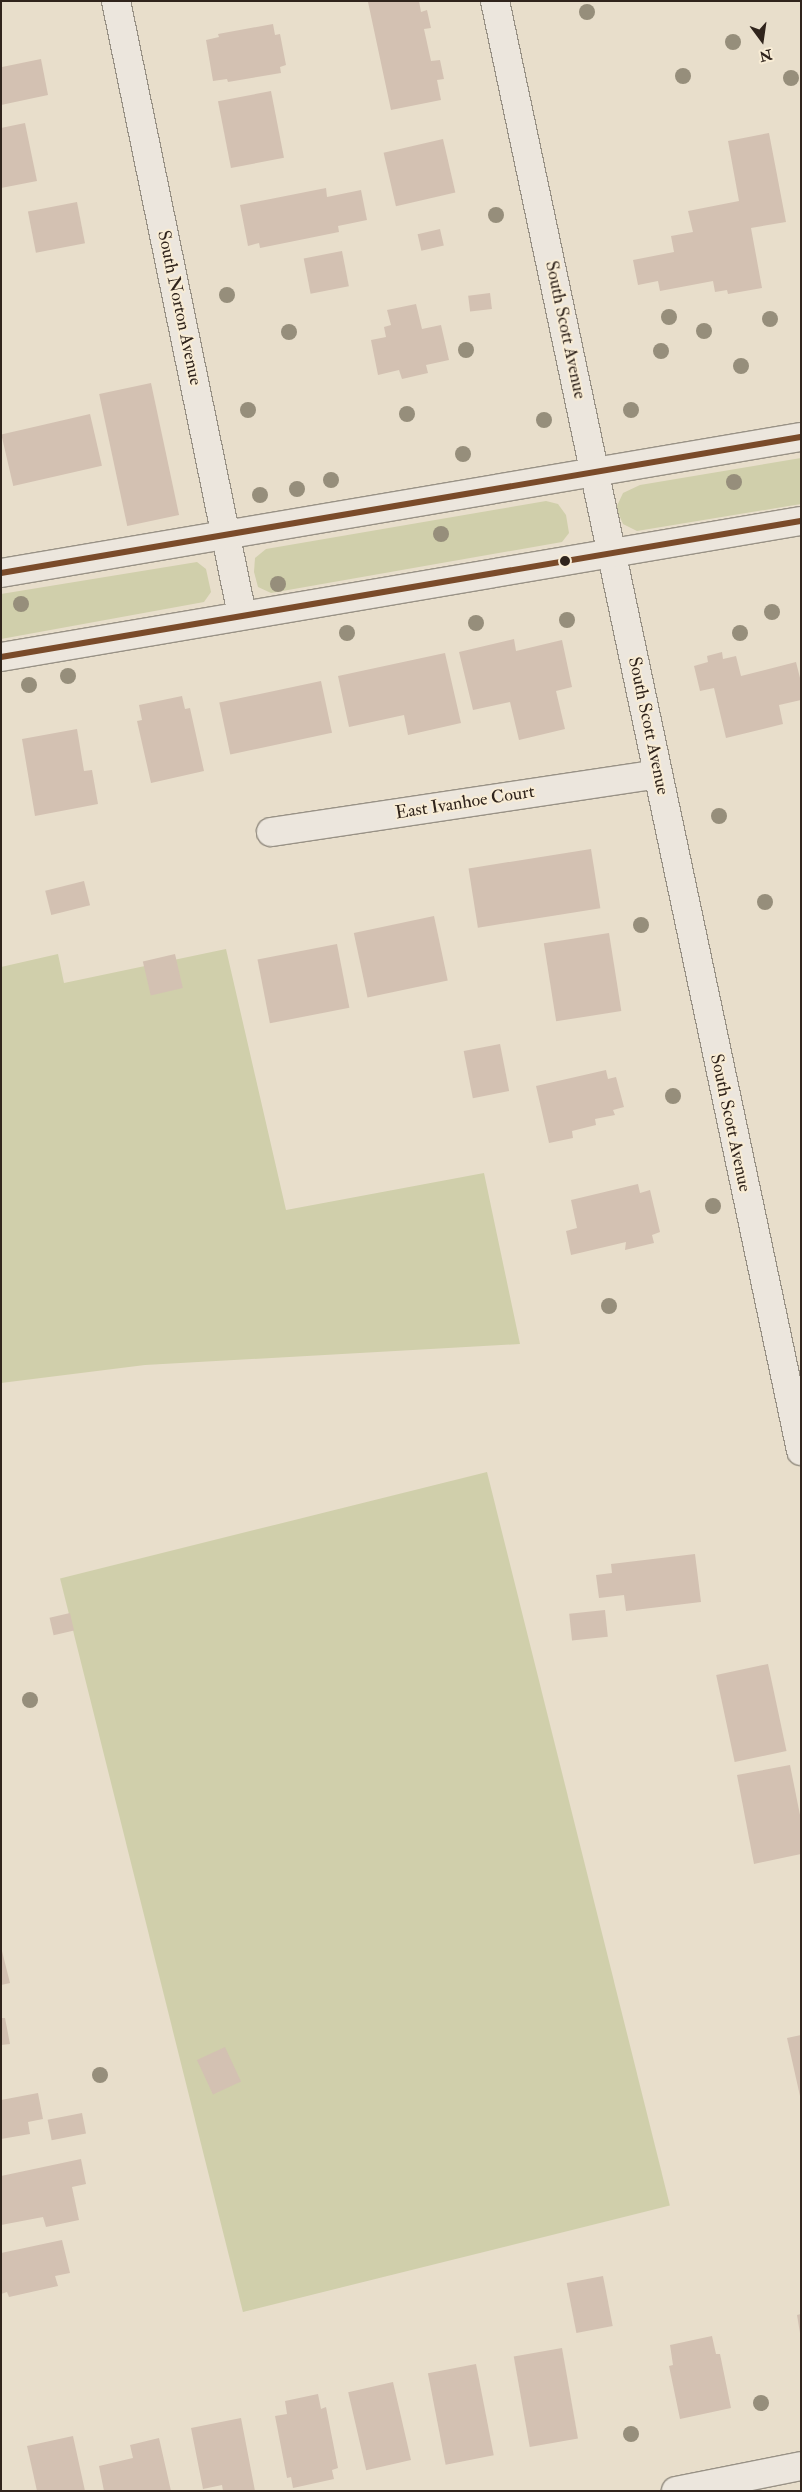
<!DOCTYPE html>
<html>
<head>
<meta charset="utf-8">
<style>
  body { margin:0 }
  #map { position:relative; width:802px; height:2492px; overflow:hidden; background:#e8decb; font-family:"IM FELL Double Pica",serif }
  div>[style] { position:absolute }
  .green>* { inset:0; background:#d0cfab; transform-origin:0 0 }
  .building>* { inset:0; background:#d3c1b2; transform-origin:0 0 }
  .roads { filter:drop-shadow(1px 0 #999286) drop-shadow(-1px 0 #999286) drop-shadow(0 1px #999286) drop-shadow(0 -1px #999286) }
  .street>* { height:28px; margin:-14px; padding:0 14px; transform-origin:14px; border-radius:14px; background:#ece6dd }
  .secondary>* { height:28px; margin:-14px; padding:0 14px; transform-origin:14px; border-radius:14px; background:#ece6dd }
  .bus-1>* { height:6px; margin:-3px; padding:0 3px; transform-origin:3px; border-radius:3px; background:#7a4b2a }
  .trees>* { width:16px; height:16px; margin:-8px; border-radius:50%; background:#968e7b }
  .dots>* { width:14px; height:14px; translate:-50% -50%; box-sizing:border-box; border:2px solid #f8ecd5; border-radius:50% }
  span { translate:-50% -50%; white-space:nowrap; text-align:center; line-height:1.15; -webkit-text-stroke:4px #f8ecd5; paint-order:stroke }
  .street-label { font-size:18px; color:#30241c }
  .frame { position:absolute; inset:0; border:2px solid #30241c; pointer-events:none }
  .north { position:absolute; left:737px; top:15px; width:50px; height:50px; -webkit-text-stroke:4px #f8ecd5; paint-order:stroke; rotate:166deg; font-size:14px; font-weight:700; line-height:20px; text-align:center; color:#30241c }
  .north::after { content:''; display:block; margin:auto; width:18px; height:22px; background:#30241c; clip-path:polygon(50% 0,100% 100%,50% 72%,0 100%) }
</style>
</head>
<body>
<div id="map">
  <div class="green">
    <i style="clip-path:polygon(801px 458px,801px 504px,637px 531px,623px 524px,616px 508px,623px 493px,640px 485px)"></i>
    <i style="clip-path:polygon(546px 501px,558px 504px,566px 515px,569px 533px,562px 542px,271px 593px,258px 587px,254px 572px,255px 558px,266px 549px)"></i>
    <i style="clip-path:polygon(197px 562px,206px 569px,211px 592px,204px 602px,1px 639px,1px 594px)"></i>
    <i style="clip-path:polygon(226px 949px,286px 1210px,484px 1173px,520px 1344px,145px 1365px,1px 1383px,1px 967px,58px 954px,64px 983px)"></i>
    <i style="left:487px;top:1472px;width:756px;height:440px;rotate:76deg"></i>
  </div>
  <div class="building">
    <i style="clip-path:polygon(419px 1px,421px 12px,427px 10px,431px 28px,424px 29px,431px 61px,440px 60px,444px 79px,437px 80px,441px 100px,391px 110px,368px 2px)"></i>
    <i style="clip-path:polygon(273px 24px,275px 35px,280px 34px,286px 65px,280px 67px,281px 73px,228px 82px,227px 79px,213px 81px,206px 40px,219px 37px,218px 34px)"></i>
    <i style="clip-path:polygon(41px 59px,48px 95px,1px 105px,2px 67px)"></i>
    <i style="left:271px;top:91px;width:68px;height:54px;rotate:79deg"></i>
    <i style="clip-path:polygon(25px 123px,37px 181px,1px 188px,1px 128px)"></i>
    <i style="clip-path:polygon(769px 133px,786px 222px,751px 228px,762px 288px,728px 294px,727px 290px,715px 292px,713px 281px,660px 291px,658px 281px,638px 285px,633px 260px,674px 252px,671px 236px,693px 232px,688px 211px,739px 201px,728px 141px)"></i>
    <i style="left:443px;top:139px;width:55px;height:61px;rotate:77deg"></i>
    <i style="clip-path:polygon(326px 188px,327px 197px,361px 190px,367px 220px,338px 226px,339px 232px,260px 248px,259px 243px,248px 246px,240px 205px)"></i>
    <i style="left:77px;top:202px;width:42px;height:50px;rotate:79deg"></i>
    <i style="left:440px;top:229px;width:17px;height:23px;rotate:77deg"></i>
    <i style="left:342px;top:251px;width:36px;height:39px;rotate:79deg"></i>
    <i style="left:490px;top:293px;width:16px;height:22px;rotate:83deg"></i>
    <i style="clip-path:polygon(416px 304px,422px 329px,441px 325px,449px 360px,426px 365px,428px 373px,402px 379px,399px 370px,378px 375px,371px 340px,386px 337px,384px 327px,391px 325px,387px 310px)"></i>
    <i style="left:151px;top:383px;width:135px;height:53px;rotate:78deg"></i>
    <i style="left:90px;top:414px;width:53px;height:91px;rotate:77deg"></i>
    <i style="clip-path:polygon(514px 639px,516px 651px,562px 640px,572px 687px,556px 691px,565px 729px,519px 740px,510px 702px,473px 710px,459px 652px)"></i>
    <i style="clip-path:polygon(722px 652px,723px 659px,736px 656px,741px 676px,796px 662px,801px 682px,801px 700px,779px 705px,783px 724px,726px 738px,714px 688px,700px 691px,694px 666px,708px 662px,707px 656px)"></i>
    <i style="clip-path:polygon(445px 653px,461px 723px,408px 735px,404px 715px,349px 727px,338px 676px)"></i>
    <i style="left:321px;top:681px;width:53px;height:104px;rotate:78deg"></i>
    <i style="clip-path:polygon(182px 696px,185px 709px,190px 708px,204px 771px,151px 783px,137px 721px,142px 720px,139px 705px)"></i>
    <i style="clip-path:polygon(77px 729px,84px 771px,92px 770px,98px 804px,35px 816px,22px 739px)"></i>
    <i style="left:591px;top:849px;width:60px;height:124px;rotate:81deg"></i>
    <i style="left:84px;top:881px;width:25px;height:40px;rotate:76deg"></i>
    <i style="left:434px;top:916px;width:66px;height:82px;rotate:78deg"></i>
    <i style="left:609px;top:933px;width:79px;height:66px;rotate:81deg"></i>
    <i style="left:337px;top:944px;width:65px;height:81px;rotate:79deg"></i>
    <i style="left:175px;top:954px;width:35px;height:33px;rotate:77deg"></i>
    <i style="left:500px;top:1044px;width:48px;height:37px;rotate:79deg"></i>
    <i style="clip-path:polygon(606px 1070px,608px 1079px,616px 1077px,624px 1107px,613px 1110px,615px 1115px,595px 1119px,596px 1125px,572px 1131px,573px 1138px,549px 1143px,536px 1086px)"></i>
    <i style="clip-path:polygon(638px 1184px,640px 1193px,650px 1190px,660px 1232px,652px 1235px,654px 1243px,625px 1250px,626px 1242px,571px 1255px,566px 1231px,577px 1228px,571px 1200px)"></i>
    <i style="clip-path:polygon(695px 1554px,701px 1602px,626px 1611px,624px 1595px,599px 1598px,596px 1575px,612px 1573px,611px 1564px)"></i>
    <i style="left:605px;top:1610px;width:27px;height:36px;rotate:84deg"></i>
    <i style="left:70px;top:1613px;width:18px;height:21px;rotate:77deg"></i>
    <i style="left:768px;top:1664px;width:89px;height:53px;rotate:78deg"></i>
    <i style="clip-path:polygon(790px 1765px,801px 1820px,801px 1854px,754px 1864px,737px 1775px)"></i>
    <i style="clip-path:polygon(1px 1947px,10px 1983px,1px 1985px)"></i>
    <i style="clip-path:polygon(1px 2018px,5px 2018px,10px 2044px,1px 2045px)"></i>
    <i style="clip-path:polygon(801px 2035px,801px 2096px,800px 2096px,787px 2038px)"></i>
    <i style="left:225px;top:2047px;width:38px;height:31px;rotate:65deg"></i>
    <i style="clip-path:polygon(38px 2093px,43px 2119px,28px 2122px,30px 2134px,1px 2139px,1px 2100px)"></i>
    <i style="left:82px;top:2113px;width:21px;height:35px;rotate:79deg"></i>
    <i style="clip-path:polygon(81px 2159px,86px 2184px,72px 2187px,79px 2220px,46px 2227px,43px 2217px,1px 2225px,1px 2176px)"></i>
    <i style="clip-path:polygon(62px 2240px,70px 2273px,55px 2276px,58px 2286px,9px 2297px,7px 2292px,1px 2294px,1px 2253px)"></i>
    <i style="left:603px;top:2276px;width:51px;height:37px;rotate:79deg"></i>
    <i style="clip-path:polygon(801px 2314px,801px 2333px,800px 2333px,797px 2315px)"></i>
    <i style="clip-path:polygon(712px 2336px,716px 2354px,720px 2354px,731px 2408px,680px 2419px,669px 2366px,673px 2365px,670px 2345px)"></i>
    <i style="left:562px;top:2348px;width:92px;height:49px;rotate:80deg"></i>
    <i style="left:476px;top:2364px;width:93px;height:49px;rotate:79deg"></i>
    <i style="left:393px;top:2382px;width:80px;height:46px;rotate:77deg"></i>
    <i style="clip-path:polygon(318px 2394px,321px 2409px,326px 2407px,338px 2468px,332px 2470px,334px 2479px,293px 2488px,291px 2477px,287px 2478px,275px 2416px,287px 2414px,285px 2401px)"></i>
    <i style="clip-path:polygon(241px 2418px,255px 2491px,223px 2491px,222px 2485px,203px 2489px,191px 2428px)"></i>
    <i style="clip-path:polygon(73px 2436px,85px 2491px,37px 2491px,27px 2446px)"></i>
    <i style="clip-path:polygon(159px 2438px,171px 2491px,104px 2491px,99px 2466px,133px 2458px,130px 2445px)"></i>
  </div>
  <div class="roads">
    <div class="street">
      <i style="left:116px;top:1px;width:627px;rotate:78.4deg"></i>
      <i style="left:495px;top:1px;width:1482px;rotate:78.08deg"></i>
      <i style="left:271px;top:832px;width:391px;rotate:-8.5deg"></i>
      <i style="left:676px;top:2491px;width:127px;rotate:-11.3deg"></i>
    </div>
    <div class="secondary">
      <i style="left:1px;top:573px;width:811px;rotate:-9.65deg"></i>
      <i style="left:1px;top:657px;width:811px;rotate:-9.65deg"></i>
    </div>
  </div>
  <div class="bus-1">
    <i style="left:1px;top:573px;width:811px;rotate:-9.65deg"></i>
    <i style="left:1px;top:657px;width:811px;rotate:-9.65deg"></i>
  </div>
  <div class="trees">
    <i style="left:587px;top:12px"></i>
    <i style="left:733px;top:42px"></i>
    <i style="left:683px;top:76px"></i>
    <i style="left:791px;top:78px"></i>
    <i style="left:496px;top:215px"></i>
    <i style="left:227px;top:295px"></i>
    <i style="left:669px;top:317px"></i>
    <i style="left:770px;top:319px"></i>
    <i style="left:704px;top:331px"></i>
    <i style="left:289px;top:332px"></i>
    <i style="left:466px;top:350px"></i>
    <i style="left:661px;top:351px"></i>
    <i style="left:741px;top:366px"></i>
    <i style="left:248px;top:410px"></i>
    <i style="left:631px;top:410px"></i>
    <i style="left:407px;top:414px"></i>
    <i style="left:544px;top:420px"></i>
    <i style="left:463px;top:454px"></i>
    <i style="left:331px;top:480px"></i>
    <i style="left:734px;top:482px"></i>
    <i style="left:297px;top:489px"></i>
    <i style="left:260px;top:495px"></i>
    <i style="left:441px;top:534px"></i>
    <i style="left:278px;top:584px"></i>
    <i style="left:21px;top:604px"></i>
    <i style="left:772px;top:612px"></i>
    <i style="left:567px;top:620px"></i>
    <i style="left:476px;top:623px"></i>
    <i style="left:347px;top:633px"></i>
    <i style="left:740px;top:633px"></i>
    <i style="left:68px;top:676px"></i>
    <i style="left:29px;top:685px"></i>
    <i style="left:719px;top:816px"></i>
    <i style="left:765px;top:902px"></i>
    <i style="left:641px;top:925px"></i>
    <i style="left:673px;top:1096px"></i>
    <i style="left:713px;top:1206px"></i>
    <i style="left:609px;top:1306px"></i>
    <i style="left:30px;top:1700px"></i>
    <i style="left:100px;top:2075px"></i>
    <i style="left:761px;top:2403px"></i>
    <i style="left:631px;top:2434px"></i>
  </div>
  <div class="dots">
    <i style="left:565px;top:561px;background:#30241c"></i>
  </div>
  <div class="street-label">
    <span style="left:179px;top:308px;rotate:78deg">South Norton Avenue</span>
    <span style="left:565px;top:330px;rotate:78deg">South Scott Avenue</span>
    <span style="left:648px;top:726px;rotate:78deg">South Scott Avenue</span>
    <span style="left:465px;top:803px;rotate:-9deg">East Ivanhoe Court</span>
    <span style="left:730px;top:1123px;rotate:78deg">South Scott Avenue</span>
  </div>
  <div class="frame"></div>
  <div class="north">N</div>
</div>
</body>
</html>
